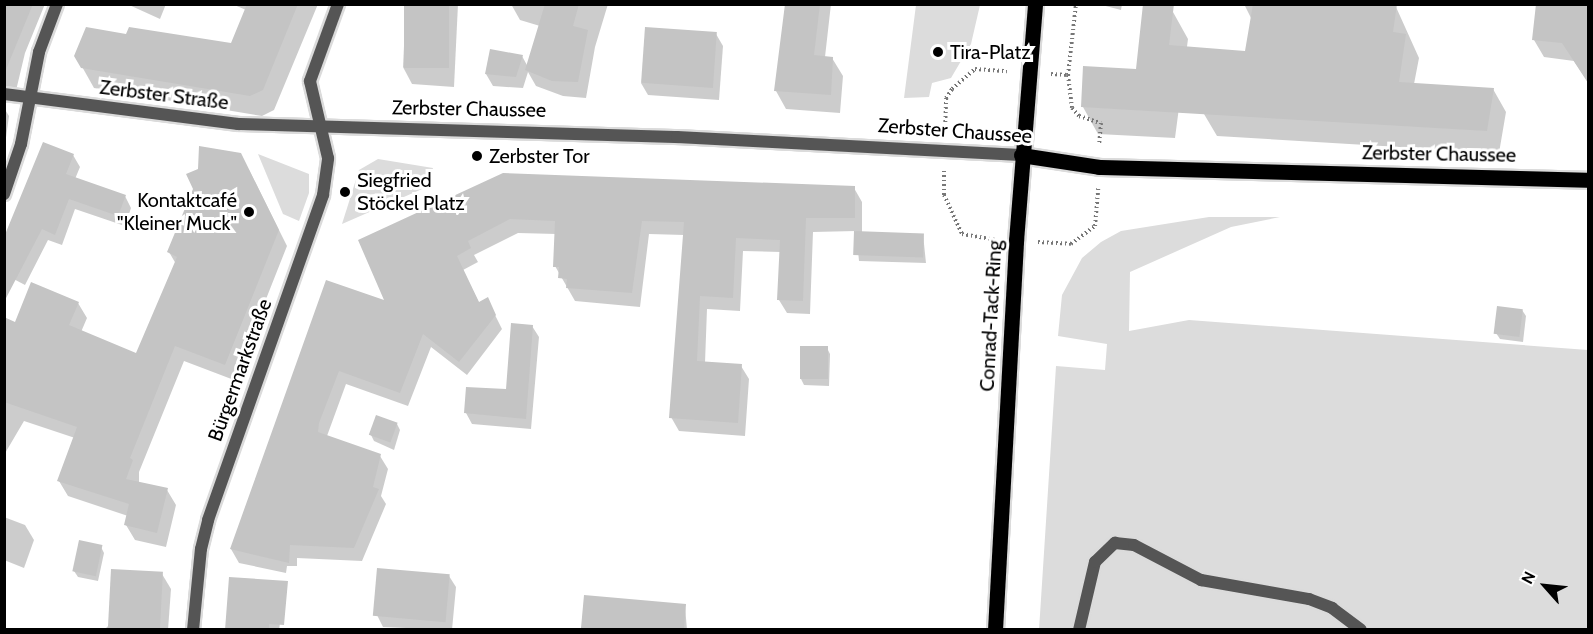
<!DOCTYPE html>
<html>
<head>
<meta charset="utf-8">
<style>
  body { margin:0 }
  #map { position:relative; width:1593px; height:634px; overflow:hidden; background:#fff; font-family:Cabin,sans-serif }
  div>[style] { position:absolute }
  .green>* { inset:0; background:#dcdcdc }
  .shadow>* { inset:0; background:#0003 }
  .building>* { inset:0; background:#c4c4c4; transform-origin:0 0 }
  .path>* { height:4px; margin-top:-2px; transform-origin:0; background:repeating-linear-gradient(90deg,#777 0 1.5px,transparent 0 4.5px) }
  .roads { filter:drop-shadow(2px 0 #dbdbdb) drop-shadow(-2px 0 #dbdbdb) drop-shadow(0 2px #dbdbdb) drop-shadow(0 -2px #dbdbdb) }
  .service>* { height:12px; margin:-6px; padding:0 6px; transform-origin:6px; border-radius:6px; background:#555 }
  .minor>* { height:12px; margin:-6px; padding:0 6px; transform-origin:6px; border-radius:6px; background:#555 }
  .tertiary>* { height:12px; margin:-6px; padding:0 6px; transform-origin:6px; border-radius:6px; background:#555 }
  .primary>* { height:15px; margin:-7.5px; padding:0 7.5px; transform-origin:7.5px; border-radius:7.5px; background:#000 }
  .dots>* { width:16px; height:16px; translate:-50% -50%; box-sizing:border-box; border:3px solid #fff; border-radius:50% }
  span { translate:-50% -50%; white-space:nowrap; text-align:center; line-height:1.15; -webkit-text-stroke:6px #fff; paint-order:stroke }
  .poi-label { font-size:20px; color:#000 }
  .left { translate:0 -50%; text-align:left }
  .right { translate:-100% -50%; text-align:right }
  .street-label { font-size:20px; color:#000 }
  .frame { position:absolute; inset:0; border:6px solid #000; pointer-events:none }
  .north { position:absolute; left:1515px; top:556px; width:60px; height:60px; -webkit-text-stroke:4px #fff; paint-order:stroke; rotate:297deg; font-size:16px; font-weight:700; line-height:24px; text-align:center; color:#000 }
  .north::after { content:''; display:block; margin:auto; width:21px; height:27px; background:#000; clip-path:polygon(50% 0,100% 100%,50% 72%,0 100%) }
</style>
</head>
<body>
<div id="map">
  <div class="green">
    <i style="clip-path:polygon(916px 5px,980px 5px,971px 44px,951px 78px,932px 83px,929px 97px,904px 98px)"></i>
    <i style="clip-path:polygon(258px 154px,309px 174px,309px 193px,299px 221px,283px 214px)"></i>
    <i style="clip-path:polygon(378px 159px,433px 168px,429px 186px,342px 224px,359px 170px)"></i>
    <i style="clip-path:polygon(1209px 217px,1280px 217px,1231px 227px,1130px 272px,1129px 331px,1189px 320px,1588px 350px,1588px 629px,1039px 630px,1056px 366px,1105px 370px,1107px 344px,1058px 336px,1062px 295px,1082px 258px,1101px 242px,1121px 231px)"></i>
  </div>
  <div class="shadow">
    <i style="clip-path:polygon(45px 4px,25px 53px,14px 99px,4px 104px,4px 5px)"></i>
    <i style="clip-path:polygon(127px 4px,166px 4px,160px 19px)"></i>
    <i style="clip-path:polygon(232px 4px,318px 4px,274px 110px,262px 116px,94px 88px,76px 56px,235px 53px,246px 10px)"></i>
    <i style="clip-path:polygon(406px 4px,458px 4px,454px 87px,412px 84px,403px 67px)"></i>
    <i style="clip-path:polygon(511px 4px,608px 4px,595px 47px,586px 98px,563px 96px,536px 86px,528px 72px,523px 88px,493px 86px,486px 74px,522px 56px,528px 67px,540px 26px,520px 20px)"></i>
    <i style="clip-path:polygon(786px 4px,831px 4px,825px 57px,832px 58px,843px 76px,840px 113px,786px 109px,776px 91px)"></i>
    <i style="clip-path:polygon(1098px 4px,1122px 4px,1121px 10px)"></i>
    <i style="clip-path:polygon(1244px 4px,1396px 7px,1419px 58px,1414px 84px,1493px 89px,1506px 112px,1499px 153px,1217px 136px,1204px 114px,1246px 53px,1252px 20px)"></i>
    <i style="clip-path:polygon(1582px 4px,1588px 5px,1588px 77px,1584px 76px,1574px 61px,1544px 57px,1534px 40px)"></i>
    <i style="clip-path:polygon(1173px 12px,1188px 39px,1175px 138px,1098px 134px,1083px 107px,1137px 70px)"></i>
    <i style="clip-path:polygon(716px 34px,723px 46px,719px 100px,648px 95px,641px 83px)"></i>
    <i style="clip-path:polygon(4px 108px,9px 116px,4px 152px)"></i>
    <i style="clip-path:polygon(73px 155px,80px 167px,75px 179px,125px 196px,131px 208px,125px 226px,75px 209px,62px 245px,48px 240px,25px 285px,6px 275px)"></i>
    <i style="clip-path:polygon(249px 170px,287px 246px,234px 380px,184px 361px,139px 472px,139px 483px,167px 490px,176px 505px,166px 547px,135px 540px,126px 525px,128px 516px,68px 496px,59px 481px,75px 438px,24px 421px,4px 455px,4px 319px,15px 324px,78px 303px,87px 318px,81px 332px,137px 355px,176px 264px,169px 252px)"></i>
    <i style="clip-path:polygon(504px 175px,854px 188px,862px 202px,862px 233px,923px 234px,926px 263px,859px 261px,856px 231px,813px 232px,810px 314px,787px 313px,779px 300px,781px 252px,743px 251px,740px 311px,707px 309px,705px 363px,741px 366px,749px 379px,745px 436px,679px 431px,671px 417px,684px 235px,649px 234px,640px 307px,575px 301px,555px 266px,556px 234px,518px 233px,474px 255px,478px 262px,463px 270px,479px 303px,487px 299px,502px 329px,467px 375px,431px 347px,408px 406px,346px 384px,327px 436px,380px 456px,388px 469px,381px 496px,386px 504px,362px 561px,297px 558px,297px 566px,287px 566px,286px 573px,239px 563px,231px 549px,327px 282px,387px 303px)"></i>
    <i style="clip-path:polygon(1522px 310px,1526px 316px,1523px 342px,1500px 339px,1496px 333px)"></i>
    <i style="clip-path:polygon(532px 326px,539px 337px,531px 429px,472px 424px,466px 413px,507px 391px)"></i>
    <i style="clip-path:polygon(827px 348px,830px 354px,829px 386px,804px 385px,801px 379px)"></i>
    <i style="clip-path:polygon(397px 424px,400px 430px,394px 450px,374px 441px,371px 435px)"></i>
    <i style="clip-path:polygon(4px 517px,25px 525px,34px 540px,24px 568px,4px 560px)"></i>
    <i style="clip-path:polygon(101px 547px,104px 553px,98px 581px,78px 577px,74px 571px)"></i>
    <i style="clip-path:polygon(162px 574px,171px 589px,168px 630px,104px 630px)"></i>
    <i style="clip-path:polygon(449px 576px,456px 587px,452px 630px,383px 627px,377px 615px)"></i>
    <i style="clip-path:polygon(284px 594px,279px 630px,227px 630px)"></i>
    <i style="clip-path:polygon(685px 606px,687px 630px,583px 628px)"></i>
  </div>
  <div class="building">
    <i style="clip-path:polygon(4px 4px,33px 4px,5px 72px,4px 72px)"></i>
    <i style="clip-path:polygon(247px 4px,298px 4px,263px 90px,250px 96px,81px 68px,74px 56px,86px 27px,126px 34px,129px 27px,231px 43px)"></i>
    <i style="left:404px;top:4px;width:45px;height:64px"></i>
    <i style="clip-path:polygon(545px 4px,579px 4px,573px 26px,588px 30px,578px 82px,552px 81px,525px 70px)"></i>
    <i style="clip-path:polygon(785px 4px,820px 4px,814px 55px,833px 57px,831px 95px,774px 91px)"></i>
    <i style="clip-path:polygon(1143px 4px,1174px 4px,1169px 45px,1245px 51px,1253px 4px,1397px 4px,1393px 32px,1406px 34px,1399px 82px,1494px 88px,1487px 131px,1081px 107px,1083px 66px,1136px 69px)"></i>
    <i style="clip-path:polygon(1536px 4px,1588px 4px,1588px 83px,1562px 43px,1532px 40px)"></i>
    <i style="left:645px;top:27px;width:72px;height:56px;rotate:4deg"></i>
    <i style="clip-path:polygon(490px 49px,523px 55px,516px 77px,485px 74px)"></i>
    <i style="clip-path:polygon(43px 142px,74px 154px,66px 174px,126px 195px,118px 216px,69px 199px,55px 235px,42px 229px,4px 302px,4px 237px)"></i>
    <i style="clip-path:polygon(199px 146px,241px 153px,279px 230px,225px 365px,175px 346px,130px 458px,133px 460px,126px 479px,168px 488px,157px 533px,124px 525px,129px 504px,57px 481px,77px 427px,4px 402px,4px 317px,15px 322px,31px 282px,79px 302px,69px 325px,136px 353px,177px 257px,167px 252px,193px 189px,186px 174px,198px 169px)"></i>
    <i style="clip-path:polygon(503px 173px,855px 186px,855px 218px,806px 218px,803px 301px,777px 300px,780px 240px,736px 238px,733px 298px,700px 296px,697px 361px,742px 364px,738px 423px,669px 418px,684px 222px,642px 221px,632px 293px,566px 288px,567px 279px,558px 278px,559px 267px,553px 267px,555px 221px,510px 219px,468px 241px,471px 248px,457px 256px,479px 302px,488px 297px,496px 315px,459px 362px,423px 334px,400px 393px,339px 371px,319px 423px,318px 432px,381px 454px,373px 487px,379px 489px,354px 548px,290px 545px,289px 563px,230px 549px,326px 280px,384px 300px,358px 240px)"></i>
    <i style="left:854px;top:231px;width:70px;height:24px;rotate:2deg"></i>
    <i style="left:1497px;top:306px;width:26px;height:28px;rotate:7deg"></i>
    <i style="clip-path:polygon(511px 323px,533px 325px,526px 419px,464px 413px,466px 387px,506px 389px)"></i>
    <i style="left:800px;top:346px;width:28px;height:33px"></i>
    <i style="left:376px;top:415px;width:23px;height:21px;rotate:20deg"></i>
    <i style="left:79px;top:540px;width:24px;height:32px;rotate:12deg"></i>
    <i style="left:377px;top:568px;width:73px;height:48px;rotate:5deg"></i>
    <i style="left:111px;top:569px;width:52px;height:62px;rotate:3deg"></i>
    <i style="clip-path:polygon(229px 577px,288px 581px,284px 625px,269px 624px,269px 630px,225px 630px)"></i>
    <i style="clip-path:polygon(584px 595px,686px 604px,684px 630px,581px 628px)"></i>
  </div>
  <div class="path">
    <i style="left:1051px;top:74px;width:17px;rotate:3deg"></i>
    <i style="left:1068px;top:75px;width:71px;rotate:-83.6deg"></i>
    <i style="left:1068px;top:75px;width:33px;rotate:83deg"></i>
    <i style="left:1072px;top:108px;width:11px;rotate:49deg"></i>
    <i style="left:1079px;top:116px;width:23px;rotate:18deg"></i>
    <i style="left:1101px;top:123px;width:22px;rotate:95deg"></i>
    <i style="left:945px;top:131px;width:33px;rotate:-88deg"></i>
    <i style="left:946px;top:98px;width:11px;rotate:-56deg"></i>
    <i style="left:952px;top:89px;width:30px;rotate:-41deg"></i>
    <i style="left:975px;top:69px;width:32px;rotate:4deg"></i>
    <i style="left:944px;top:171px;width:24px;rotate:90deg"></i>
    <i style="left:944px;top:195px;width:43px;rotate:65.2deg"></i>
    <i style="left:962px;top:234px;width:34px;rotate:10deg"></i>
    <i style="left:1038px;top:242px;width:33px;rotate:3deg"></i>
    <i style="left:1071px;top:244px;width:30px;rotate:-37deg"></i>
    <i style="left:1095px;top:226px;width:38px;rotate:-85deg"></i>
  </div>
  <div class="roads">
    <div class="service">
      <i style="left:1079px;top:630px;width:70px;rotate:-76.8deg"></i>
      <i style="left:1095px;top:562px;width:28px;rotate:-44deg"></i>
      <i style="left:1115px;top:543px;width:19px;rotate:6deg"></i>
      <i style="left:1134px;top:545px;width:76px;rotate:27.6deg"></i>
      <i style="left:1201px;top:580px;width:110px;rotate:10deg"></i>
      <i style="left:1309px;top:599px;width:25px;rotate:21deg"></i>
      <i style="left:1332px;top:608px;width:36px;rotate:37deg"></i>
    </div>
    <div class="minor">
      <i style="left:4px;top:194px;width:53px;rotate:-71.2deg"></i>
      <i style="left:21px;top:144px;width:94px;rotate:-78.9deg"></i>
      <i style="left:39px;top:52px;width:51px;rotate:-69.4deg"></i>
      <i style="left:193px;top:630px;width:81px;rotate:-84.4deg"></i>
      <i style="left:201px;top:549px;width:30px;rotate:-76deg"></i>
      <i style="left:208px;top:520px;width:345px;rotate:-70.5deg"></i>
      <i style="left:323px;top:195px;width:37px;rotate:-82deg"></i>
      <i style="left:328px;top:158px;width:79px;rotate:-103.2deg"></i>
      <i style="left:310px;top:81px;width:82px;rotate:-70deg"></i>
    </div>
    <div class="tertiary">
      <i style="left:4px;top:94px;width:236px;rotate:7.3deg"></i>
      <i style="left:238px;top:124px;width:439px;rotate:1.7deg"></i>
      <i style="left:677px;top:137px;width:344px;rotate:3deg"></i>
    </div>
    <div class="primary">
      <i style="left:1021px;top:155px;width:79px;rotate:8.7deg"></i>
      <i style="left:1099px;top:167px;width:489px;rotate:1.5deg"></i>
      <i style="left:995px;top:630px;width:390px;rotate:-86.9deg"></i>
      <i style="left:1016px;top:241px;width:238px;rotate:-85.4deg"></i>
    </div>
  </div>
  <div class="dots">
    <i style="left:938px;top:52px;background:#000"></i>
    <i style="left:477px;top:156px;background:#000"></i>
    <i style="left:345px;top:192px;background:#000"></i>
    <i style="left:249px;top:212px;background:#000"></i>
  </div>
  <div class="poi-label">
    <span class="left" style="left:950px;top:52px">Tira-Platz</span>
    <span class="left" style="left:489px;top:156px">Zerbster Tor</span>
    <span class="left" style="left:357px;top:192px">Siegfried<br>Stöckel Platz</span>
    <span class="right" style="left:237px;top:212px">Kontaktcafé<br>"Kleiner Muck"</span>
  </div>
  <div class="street-label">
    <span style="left:164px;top:95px;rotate:7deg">Zerbster Straße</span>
    <span style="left:469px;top:109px;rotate:1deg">Zerbster Chaussee</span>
    <span style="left:955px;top:131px;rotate:4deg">Zerbster Chaussee</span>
    <span style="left:1439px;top:154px;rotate:1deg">Zerbster Chaussee</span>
    <span style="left:991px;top:316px;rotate:-87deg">Conrad-Tack-Ring</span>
    <span style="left:240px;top:370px;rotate:-70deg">Bürgermarkstraße</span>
  </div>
  <div class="frame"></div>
  <div class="north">N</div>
</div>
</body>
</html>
